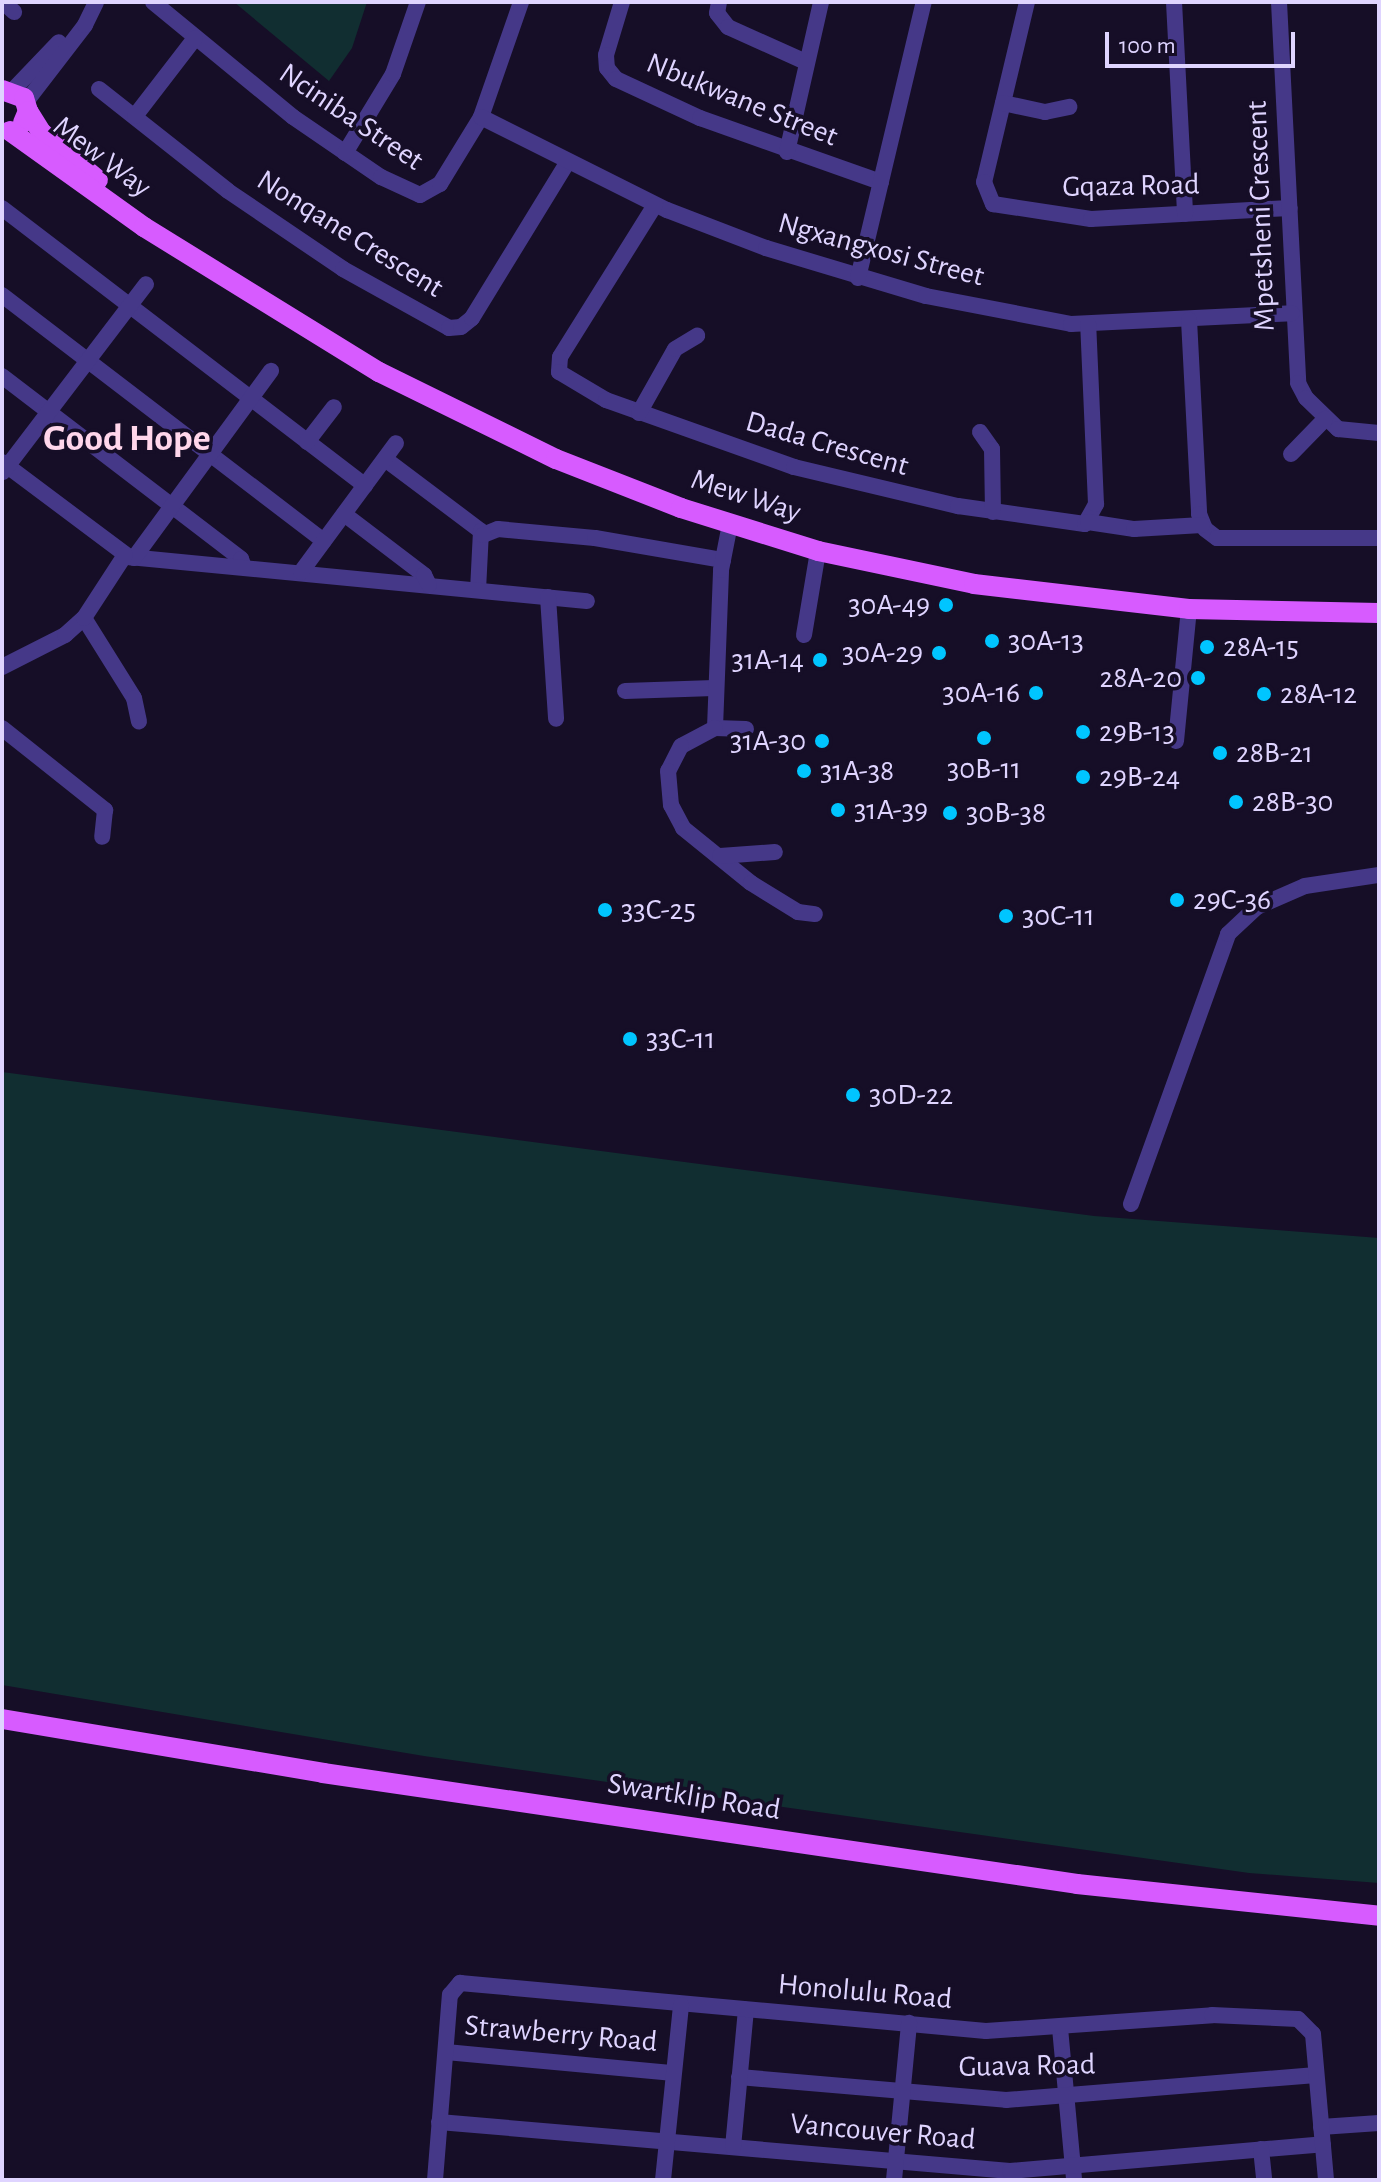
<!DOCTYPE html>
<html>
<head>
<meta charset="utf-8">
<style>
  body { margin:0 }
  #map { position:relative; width:1381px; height:2182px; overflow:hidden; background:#160e27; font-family:"Alegreya Sans",sans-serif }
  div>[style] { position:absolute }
  .green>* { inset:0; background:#112e31 }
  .minor>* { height:16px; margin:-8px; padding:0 8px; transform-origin:8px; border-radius:8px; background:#453888 }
  .major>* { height:20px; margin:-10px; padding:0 10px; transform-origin:10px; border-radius:10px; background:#d75bff }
  .dots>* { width:22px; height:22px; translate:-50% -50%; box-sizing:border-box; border:4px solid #160e27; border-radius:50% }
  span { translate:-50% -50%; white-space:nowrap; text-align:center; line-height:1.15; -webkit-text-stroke:7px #160e27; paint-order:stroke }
  .street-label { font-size:30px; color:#dfd4ff }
  .poi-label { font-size:30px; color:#dfd4ff }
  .right { translate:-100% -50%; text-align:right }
  .left { translate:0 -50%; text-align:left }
  .district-label { font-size:38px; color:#ffd6eb; font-weight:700 }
  .frame { position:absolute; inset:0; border:4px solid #dfd4ff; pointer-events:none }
  .scale { position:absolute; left:1105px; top:32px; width:190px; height:36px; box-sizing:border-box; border:4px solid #dfd4ff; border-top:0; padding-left:10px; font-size:24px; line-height:28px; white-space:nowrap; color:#dfd4ff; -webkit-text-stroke:6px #160e27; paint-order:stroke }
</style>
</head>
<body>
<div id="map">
  <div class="green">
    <i style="clip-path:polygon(234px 2px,367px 2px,352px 48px,329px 81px)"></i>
    <i style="clip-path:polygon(2px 1072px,1094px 1216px,1379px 1238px,1379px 1883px,1249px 1873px,424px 1756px,2px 1685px)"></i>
  </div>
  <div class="minor">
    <i style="left:3px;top:2px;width:15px;rotate:42deg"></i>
    <i style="left:153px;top:2px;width:181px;rotate:39.4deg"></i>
    <i style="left:293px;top:117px;width:107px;rotate:34.3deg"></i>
    <i style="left:381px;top:177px;width:43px;rotate:24.8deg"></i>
    <i style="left:420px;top:195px;width:23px;rotate:-29deg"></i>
    <i style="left:440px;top:184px;width:79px;rotate:-58.5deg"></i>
    <i style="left:481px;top:117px;width:122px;rotate:-70.8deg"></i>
    <i style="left:622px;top:2px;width:55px;rotate:106.8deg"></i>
    <i style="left:606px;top:55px;width:13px;rotate:86deg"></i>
    <i style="left:607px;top:68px;width:14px;rotate:51deg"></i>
    <i style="left:616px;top:79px;width:93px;rotate:24.9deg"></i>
    <i style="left:700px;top:118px;width:192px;rotate:19.5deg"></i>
    <i style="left:719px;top:2px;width:11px;rotate:100deg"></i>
    <i style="left:717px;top:13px;width:18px;rotate:52deg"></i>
    <i style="left:728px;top:27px;width:85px;rotate:24.2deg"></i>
    <i style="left:1027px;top:2px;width:185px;rotate:103.4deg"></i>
    <i style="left:984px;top:182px;width:24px;rotate:68deg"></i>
    <i style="left:993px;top:204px;width:99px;rotate:8.7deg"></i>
    <i style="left:1091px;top:219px;width:199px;rotate:-3.2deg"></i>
    <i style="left:1174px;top:2px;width:212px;rotate:87deg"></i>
    <i style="left:1279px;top:2px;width:381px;rotate:87.1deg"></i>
    <i style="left:1298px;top:383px;width:17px;rotate:62deg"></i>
    <i style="left:1306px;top:398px;width:45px;rotate:44.1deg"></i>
    <i style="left:1338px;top:429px;width:41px;rotate:5.6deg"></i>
    <i style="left:99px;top:89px;width:164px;rotate:38.3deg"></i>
    <i style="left:228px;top:191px;width:139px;rotate:34.1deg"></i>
    <i style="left:343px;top:269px;width:121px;rotate:29.1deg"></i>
    <i style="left:449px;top:328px;width:12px;rotate:-5deg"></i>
    <i style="left:461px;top:327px;width:14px;rotate:-39deg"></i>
    <i style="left:472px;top:318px;width:182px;rotate:-58.5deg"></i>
    <i style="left:13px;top:90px;width:66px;rotate:-46.2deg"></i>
    <i style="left:26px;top:102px;width:97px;rotate:-52.5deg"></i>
    <i style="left:85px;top:25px;width:25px;rotate:-64deg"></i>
    <i style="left:1003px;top:103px;width:43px;rotate:12.1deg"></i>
    <i style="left:1045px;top:112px;width:25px;rotate:-12deg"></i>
    <i style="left:135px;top:116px;width:98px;rotate:-52.4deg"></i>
    <i style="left:481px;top:117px;width:208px;rotate:26.6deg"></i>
    <i style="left:667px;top:210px;width:106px;rotate:21deg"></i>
    <i style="left:766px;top:248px;width:167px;rotate:16.7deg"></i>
    <i style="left:926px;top:296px;width:148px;rotate:10.9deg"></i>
    <i style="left:1071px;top:324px;width:221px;rotate:-2.8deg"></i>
    <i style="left:787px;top:152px;width:154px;rotate:-77.2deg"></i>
    <i style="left:345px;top:153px;width:92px;rotate:-58.7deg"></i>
    <i style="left:393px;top:74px;width:76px;rotate:-70.9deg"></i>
    <i style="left:655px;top:205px;width:179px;rotate:122deg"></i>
    <i style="left:560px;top:357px;width:15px;rotate:94deg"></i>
    <i style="left:559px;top:372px;width:55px;rotate:30.8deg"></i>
    <i style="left:606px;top:400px;width:200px;rotate:19.6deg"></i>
    <i style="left:794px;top:467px;width:169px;rotate:13.4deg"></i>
    <i style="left:958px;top:506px;width:128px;rotate:8.1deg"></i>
    <i style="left:1085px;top:524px;width:23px;rotate:-61deg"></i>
    <i style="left:1096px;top:504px;width:180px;rotate:-92.5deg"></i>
    <i style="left:2px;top:208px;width:457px;rotate:37.4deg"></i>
    <i style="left:858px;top:278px;width:284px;rotate:-76.6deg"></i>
    <i style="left:2px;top:295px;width:405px;rotate:37.4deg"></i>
    <i style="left:1189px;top:320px;width:194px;rotate:87deg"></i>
    <i style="left:1199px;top:514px;width:16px;rotate:68deg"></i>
    <i style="left:1205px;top:529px;width:15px;rotate:37deg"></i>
    <i style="left:1217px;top:538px;width:162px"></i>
    <i style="left:2px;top:376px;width:301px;rotate:37.4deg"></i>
    <i style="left:241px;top:559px;width:9px;rotate:69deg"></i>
    <i style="left:639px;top:413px;width:73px;rotate:-60.6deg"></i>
    <i style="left:675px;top:349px;width:26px;rotate:-31deg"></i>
    <i style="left:980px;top:432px;width:21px;rotate:55deg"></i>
    <i style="left:992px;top:449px;width:63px;rotate:89.1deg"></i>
    <i style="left:307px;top:442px;width:44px;rotate:-52.4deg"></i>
    <i style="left:1291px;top:454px;width:49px;rotate:-45.8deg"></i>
    <i style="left:385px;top:459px;width:120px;rotate:36.9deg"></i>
    <i style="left:481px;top:531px;width:59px;rotate:92.9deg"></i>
    <i style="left:2px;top:462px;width:159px;rotate:36.8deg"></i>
    <i style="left:129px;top:557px;width:460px;rotate:5.5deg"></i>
    <i style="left:3px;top:472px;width:236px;rotate:-52.7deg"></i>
    <i style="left:344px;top:514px;width:101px;rotate:37.3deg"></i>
    <i style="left:424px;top:575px;width:11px;rotate:63deg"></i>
    <i style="left:1088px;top:522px;width:47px;rotate:8.7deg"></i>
    <i style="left:1134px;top:529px;width:68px;rotate:-3.4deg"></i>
    <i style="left:483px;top:535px;width:16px;rotate:-22deg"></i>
    <i style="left:498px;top:529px;width:97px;rotate:5.3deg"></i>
    <i style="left:595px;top:538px;width:130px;rotate:9.8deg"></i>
    <i style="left:134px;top:558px;width:232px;rotate:-53.8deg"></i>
    <i style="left:301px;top:572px;width:160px;rotate:-53.6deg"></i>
    <i style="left:548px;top:597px;width:122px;rotate:86.2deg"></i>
    <i style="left:84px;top:618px;width:94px;rotate:58deg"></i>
    <i style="left:134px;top:698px;width:24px;rotate:78deg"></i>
    <i style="left:804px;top:635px;width:85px;rotate:-80.5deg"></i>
    <i style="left:2px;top:667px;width:71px;rotate:-26.9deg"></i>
    <i style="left:65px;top:635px;width:25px;rotate:-42deg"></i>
    <i style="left:84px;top:618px;width:75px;rotate:-56.9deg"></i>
    <i style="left:625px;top:691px;width:89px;rotate:-1.9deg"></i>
    <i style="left:2px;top:728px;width:132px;rotate:38.5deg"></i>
    <i style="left:105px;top:810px;width:27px;rotate:96deg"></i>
    <i style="left:715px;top:728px;width:158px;rotate:-87.8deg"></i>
    <i style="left:721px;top:570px;width:47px;rotate:-78.9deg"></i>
    <i style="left:746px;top:729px;width:31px;rotate:-178deg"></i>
    <i style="left:715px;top:728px;width:38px;rotate:152deg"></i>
    <i style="left:681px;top:746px;width:28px;rotate:117deg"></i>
    <i style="left:668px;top:771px;width:34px;rotate:85deg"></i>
    <i style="left:671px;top:805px;width:26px;rotate:62deg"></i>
    <i style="left:683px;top:828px;width:87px;rotate:39deg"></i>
    <i style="left:751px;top:883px;width:55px;rotate:31.7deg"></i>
    <i style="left:798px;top:912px;width:17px;rotate:7deg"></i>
    <i style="left:1176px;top:741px;width:133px;rotate:-84.4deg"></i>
    <i style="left:720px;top:856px;width:55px;rotate:-4.2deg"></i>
    <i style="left:1131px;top:1204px;width:287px;rotate:-70.2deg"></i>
    <i style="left:1228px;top:934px;width:40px;rotate:-43deg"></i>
    <i style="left:1257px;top:907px;width:52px;rotate:-23.6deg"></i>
    <i style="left:1305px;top:886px;width:75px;rotate:-8.5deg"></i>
    <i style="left:1060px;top:2028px;width:153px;rotate:84.7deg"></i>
    <i style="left:446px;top:2052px;width:226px;rotate:5.3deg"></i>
    <i style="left:739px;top:2077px;width:268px;rotate:4.9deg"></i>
    <i style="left:1006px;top:2100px;width:311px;rotate:-4.6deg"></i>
    <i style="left:439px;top:2122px;width:573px;rotate:4.9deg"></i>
    <i style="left:1010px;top:2171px;width:314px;rotate:-4.9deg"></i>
    <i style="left:1321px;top:2127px;width:58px;rotate:-3.9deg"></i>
    <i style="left:733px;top:2147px;width:138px;rotate:-84.6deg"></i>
    <i style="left:1261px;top:2149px;width:31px;rotate:84deg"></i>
    <i style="left:435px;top:2180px;width:186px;rotate:-85.4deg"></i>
    <i style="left:450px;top:1995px;width:16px;rotate:-50deg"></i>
    <i style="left:460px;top:1983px;width:528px;rotate:5.21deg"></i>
    <i style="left:986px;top:2031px;width:227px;rotate:-4deg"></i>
    <i style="left:1212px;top:2015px;width:86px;rotate:2.7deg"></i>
    <i style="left:1298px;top:2019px;width:21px;rotate:45deg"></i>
    <i style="left:1313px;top:2034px;width:147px;rotate:84.9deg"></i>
    <i style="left:663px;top:2180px;width:176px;rotate:-84.1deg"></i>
    <i style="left:894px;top:2180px;width:158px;rotate:-84.5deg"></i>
  </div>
  <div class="major">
    <i style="left:2px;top:90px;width:23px;rotate:20deg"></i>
    <i style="left:24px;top:98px;width:14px;rotate:73deg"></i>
    <i style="left:28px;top:111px;width:13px;rotate:113deg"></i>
    <i style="left:28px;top:111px;width:26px;rotate:58deg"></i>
    <i style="left:42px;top:133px;width:73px;rotate:40deg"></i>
    <i style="left:10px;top:131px;width:165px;rotate:35.6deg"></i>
    <i style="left:144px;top:227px;width:276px;rotate:31.7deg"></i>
    <i style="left:379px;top:372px;width:197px;rotate:26.2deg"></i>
    <i style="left:556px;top:459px;width:134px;rotate:21.4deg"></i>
    <i style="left:681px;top:508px;width:144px;rotate:17.4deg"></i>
    <i style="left:818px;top:551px;width:159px;rotate:11.9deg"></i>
    <i style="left:974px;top:584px;width:216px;rotate:6.6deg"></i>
    <i style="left:1189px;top:609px;width:190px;rotate:1.2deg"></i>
    <i style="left:2px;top:1719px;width:326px;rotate:9.5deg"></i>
    <i style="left:323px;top:1773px;width:762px;rotate:8.37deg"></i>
    <i style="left:1077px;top:1884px;width:304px;rotate:6deg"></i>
  </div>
  <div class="dots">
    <i style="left:946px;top:605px;background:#00c5ff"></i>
    <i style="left:992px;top:641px;background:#00c5ff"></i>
    <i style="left:1207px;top:647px;background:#00c5ff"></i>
    <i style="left:939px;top:653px;background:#00c5ff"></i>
    <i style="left:820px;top:660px;background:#00c5ff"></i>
    <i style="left:1198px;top:678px;background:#00c5ff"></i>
    <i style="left:1036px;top:693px;background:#00c5ff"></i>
    <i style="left:1264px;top:694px;background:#00c5ff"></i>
    <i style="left:1083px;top:732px;background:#00c5ff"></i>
    <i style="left:984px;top:738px;background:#00c5ff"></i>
    <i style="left:822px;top:741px;background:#00c5ff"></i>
    <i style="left:1220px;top:753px;background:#00c5ff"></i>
    <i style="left:804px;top:771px;background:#00c5ff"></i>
    <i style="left:1083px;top:777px;background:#00c5ff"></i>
    <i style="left:1236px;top:802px;background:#00c5ff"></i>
    <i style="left:838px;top:810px;background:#00c5ff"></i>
    <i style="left:950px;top:813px;background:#00c5ff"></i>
    <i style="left:1177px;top:900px;background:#00c5ff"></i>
    <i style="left:605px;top:910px;background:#00c5ff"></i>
    <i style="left:1006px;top:916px;background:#00c5ff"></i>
    <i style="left:630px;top:1039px;background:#00c5ff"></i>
    <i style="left:853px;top:1095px;background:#00c5ff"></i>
  </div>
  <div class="street-label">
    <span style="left:742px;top:100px;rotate:22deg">Nbukwane Street</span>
    <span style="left:351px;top:117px;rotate:34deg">Nciniba Street</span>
    <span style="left:102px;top:157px;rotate:37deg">Mew Way</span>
    <span style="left:1131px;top:186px;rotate:-1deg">Gqaza Road</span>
    <span style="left:1261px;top:216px;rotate:-92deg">Mpetsheni Crescent</span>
    <span style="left:350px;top:234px;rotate:32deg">Nonqane Crescent</span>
    <span style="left:881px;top:250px;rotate:15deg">Ngxangxosi Street</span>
    <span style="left:827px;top:444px;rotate:16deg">Dada Crescent</span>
    <span style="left:746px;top:496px;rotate:18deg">Mew Way</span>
    <span style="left:694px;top:1797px;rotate:9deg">Swartklip Road</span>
    <span style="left:865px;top:1992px;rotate:5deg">Honolulu Road</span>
    <span style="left:561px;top:2034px;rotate:5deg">Strawberry Road</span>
    <span style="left:1027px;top:2066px;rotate:-1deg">Guava Road</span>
    <span style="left:883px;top:2132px;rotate:5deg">Vancouver Road</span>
  </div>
  <div class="poi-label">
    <span class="right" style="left:930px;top:605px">30A-49</span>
    <span class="left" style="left:1008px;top:641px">30A-13</span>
    <span class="left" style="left:1223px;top:647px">28A-15</span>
    <span class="right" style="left:923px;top:653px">30A-29</span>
    <span class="right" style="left:804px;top:660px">31A-14</span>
    <span class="right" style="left:1182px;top:678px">28A-20</span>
    <span class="right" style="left:1020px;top:693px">30A-16</span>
    <span class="left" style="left:1280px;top:694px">28A-12</span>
    <span class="left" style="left:1099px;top:732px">29B-13</span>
    <span class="right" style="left:806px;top:741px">31A-30</span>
    <span class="left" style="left:1236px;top:753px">28B-21</span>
    <span style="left:984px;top:769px">30B-11</span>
    <span class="left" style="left:820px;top:771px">31A-38</span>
    <span class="left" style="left:1099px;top:777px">29B-24</span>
    <span class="left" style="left:1252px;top:802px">28B-30</span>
    <span class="left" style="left:854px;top:810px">31A-39</span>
    <span class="left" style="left:966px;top:813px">30B-38</span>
    <span class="left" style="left:1193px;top:900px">29C-36</span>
    <span class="left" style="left:621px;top:910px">33C-25</span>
    <span class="left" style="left:1022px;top:916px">30C-11</span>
    <span class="left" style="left:646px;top:1039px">33C-11</span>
    <span class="left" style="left:869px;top:1095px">30D-22</span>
  </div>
  <div class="district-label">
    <span style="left:127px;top:440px">Good Hope</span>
  </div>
  <div class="frame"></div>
  <div class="scale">100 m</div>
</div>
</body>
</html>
